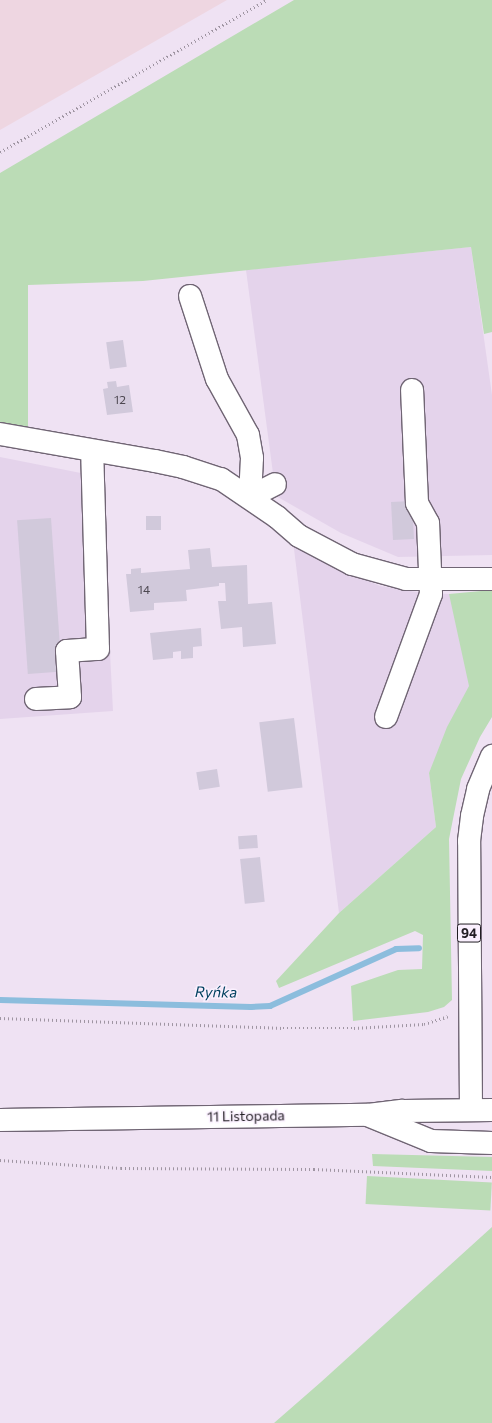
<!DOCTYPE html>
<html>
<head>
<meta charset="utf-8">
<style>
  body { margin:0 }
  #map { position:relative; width:492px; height:1423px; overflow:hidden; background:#efe2f3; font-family:Commissioner,sans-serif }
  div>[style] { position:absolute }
  .built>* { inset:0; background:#e4d3eb }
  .industrial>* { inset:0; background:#eed6e1 }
  .green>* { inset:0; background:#bbdcb6; transform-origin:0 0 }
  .stream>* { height:6px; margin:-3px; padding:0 3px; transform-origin:3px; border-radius:3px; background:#8cbddd }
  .building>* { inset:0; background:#d1c9db; transform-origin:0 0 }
  .path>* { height:2.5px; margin-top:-1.25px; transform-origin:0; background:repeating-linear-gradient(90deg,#9f95a2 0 1px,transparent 0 4px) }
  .roads { filter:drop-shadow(1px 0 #706574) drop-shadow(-1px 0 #706574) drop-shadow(0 1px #706574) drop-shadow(0 -1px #706574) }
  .minor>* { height:22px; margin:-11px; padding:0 11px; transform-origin:11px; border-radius:11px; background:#fff }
  .major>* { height:22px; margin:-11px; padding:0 11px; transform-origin:11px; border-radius:11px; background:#fff }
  span { translate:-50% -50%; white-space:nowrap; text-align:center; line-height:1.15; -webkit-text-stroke:3px #faf0fe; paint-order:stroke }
  .number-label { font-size:12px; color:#4d4851 }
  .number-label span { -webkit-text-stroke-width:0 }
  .shield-label span { padding:1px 3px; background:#faf0fe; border:1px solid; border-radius:3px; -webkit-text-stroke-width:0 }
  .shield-label { font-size:13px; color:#211d23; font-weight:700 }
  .street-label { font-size:14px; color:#211d23 }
  .water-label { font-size:15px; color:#00405f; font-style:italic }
</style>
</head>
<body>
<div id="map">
  <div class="built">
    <i style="clip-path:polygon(471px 247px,492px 395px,492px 555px,398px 557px,341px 533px,276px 496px,246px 270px)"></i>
    <i style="clip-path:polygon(0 457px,101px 477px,113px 711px,0 719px)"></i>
    <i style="clip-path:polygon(291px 542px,345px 571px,380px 586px,423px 593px,449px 594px,492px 655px,429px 773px,436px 827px,339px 913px,294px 549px)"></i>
  </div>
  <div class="industrial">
    <i style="clip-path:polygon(0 0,227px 0,0 130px)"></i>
  </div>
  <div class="green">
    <i style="clip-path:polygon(294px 0,492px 0,492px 332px,484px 334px,471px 247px,143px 281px,28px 285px,28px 429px,0 422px,0 173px)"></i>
    <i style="clip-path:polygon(492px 590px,492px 717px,480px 737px,461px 779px,449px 839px,452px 1000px,444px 1007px,428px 1012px,353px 1021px,351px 986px,398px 970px,422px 969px,423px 935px,415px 931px,279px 988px,276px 981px,339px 913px,436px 827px,429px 773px,447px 727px,469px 686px,449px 594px)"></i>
    <i style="clip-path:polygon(372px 1154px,492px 1157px,492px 1171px,373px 1166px)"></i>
    <i style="left:367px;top:1176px;width:125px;height:28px;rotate:3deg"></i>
    <i style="clip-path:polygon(492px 1227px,492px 1423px,274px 1423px,321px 1382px)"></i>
  </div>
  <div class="stream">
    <i style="left:0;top:1000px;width:251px;rotate:1.6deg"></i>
    <i style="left:251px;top:1007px;width:19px;rotate:-3deg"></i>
    <i style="left:270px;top:1006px;width:138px;rotate:-24.3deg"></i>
    <i style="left:396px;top:949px;width:23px;rotate:-2deg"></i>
  </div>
  <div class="building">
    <i style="left:123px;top:340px;width:27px;height:17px;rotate:82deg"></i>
    <i style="clip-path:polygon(116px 381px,117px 387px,129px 385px,133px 412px,107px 415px,103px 389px,108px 388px,107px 382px)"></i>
    <i style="left:412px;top:501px;width:38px;height:21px;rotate:87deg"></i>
    <i style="left:146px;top:516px;width:15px;height:14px"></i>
    <i style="left:51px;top:518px;width:154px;height:34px;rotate:86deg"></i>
    <i style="clip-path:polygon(210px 548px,212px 567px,247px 565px,248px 604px,272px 602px,276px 644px,243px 647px,242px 627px,221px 629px,218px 601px,226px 601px,225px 583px,219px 583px,219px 586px,186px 590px,187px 601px,154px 603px,154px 610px,130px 612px,126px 574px,131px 574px,131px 569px,141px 568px,141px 573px,190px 569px,188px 550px)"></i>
    <i style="clip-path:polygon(201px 628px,202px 646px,193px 647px,193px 658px,181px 659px,181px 651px,173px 652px,173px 658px,153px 660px,150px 633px)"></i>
    <i style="left:294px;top:718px;width:70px;height:35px;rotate:83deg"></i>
    <i style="left:217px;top:769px;width:18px;height:21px;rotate:81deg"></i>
    <i style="left:257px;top:835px;width:13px;height:19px;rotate:86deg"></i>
    <i style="left:260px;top:857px;width:45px;height:20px;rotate:84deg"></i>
  </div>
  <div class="path">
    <i style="left:0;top:152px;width:306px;rotate:-29.7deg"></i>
    <i style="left:0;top:1018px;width:283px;rotate:2deg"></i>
    <i style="left:283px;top:1028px;width:71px"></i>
    <i style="left:354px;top:1028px;width:70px;rotate:-3.3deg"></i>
    <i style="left:424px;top:1024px;width:25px;rotate:-18deg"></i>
    <i style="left:0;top:1160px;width:121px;rotate:3.8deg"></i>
    <i style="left:121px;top:1168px;width:193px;rotate:0.3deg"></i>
    <i style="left:314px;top:1169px;width:178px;rotate:2.6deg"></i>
  </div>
  <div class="roads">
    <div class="minor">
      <i style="left:190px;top:296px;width:87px;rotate:72deg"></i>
      <i style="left:217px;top:379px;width:64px;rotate:61deg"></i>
      <i style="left:248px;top:435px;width:23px;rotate:80deg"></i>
      <i style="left:252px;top:458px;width:39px;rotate:93deg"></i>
      <i style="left:0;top:434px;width:157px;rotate:9.9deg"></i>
      <i style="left:155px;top:461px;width:29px;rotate:12deg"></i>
      <i style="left:183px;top:467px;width:40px;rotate:18deg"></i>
      <i style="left:221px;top:479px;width:68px;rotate:34.2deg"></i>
      <i style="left:277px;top:517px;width:29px;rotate:41deg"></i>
      <i style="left:299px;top:536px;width:60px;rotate:27.8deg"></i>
      <i style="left:352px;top:564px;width:56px;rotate:15.5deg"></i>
      <i style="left:406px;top:579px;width:86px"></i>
      <i style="left:250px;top:497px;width:28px;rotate:-27deg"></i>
      <i style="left:36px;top:699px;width:34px;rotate:-3deg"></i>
      <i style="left:70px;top:697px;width:46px;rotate:-93.7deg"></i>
      <i style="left:67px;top:651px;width:31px;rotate:-4deg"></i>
      <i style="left:98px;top:649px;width:198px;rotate:-91.7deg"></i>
      <i style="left:386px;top:717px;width:131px;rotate:-69.9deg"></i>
      <i style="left:431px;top:594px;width:71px;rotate:-92.4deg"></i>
      <i style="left:428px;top:523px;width:23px;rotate:-119deg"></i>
      <i style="left:417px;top:503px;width:113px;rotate:-92.5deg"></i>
    </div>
    <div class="major">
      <i style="left:471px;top:1110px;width:269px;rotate:-90.4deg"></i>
      <i style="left:469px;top:841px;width:25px;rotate:-83deg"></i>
      <i style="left:472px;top:816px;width:28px;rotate:-77deg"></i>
      <i style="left:478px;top:789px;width:36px;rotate:-67deg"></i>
      <i style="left:370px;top:1116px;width:66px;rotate:22.3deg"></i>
      <i style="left:431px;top:1141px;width:61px;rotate:1.9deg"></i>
      <i style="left:0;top:1120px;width:368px;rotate:-0.8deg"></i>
      <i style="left:368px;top:1115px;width:35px;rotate:-7deg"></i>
      <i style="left:403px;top:1111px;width:89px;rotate:-0.6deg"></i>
    </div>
  </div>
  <div class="number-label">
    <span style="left:120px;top:400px">12</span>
    <span style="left:144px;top:590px">14</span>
  </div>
  <div class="shield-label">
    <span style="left:469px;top:933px">94</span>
  </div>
  <div class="street-label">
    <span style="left:246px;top:1116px;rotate:-1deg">11 Listopada</span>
  </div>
  <div class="water-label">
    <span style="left:216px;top:992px;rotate:1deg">Ryńka</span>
  </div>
</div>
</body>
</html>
